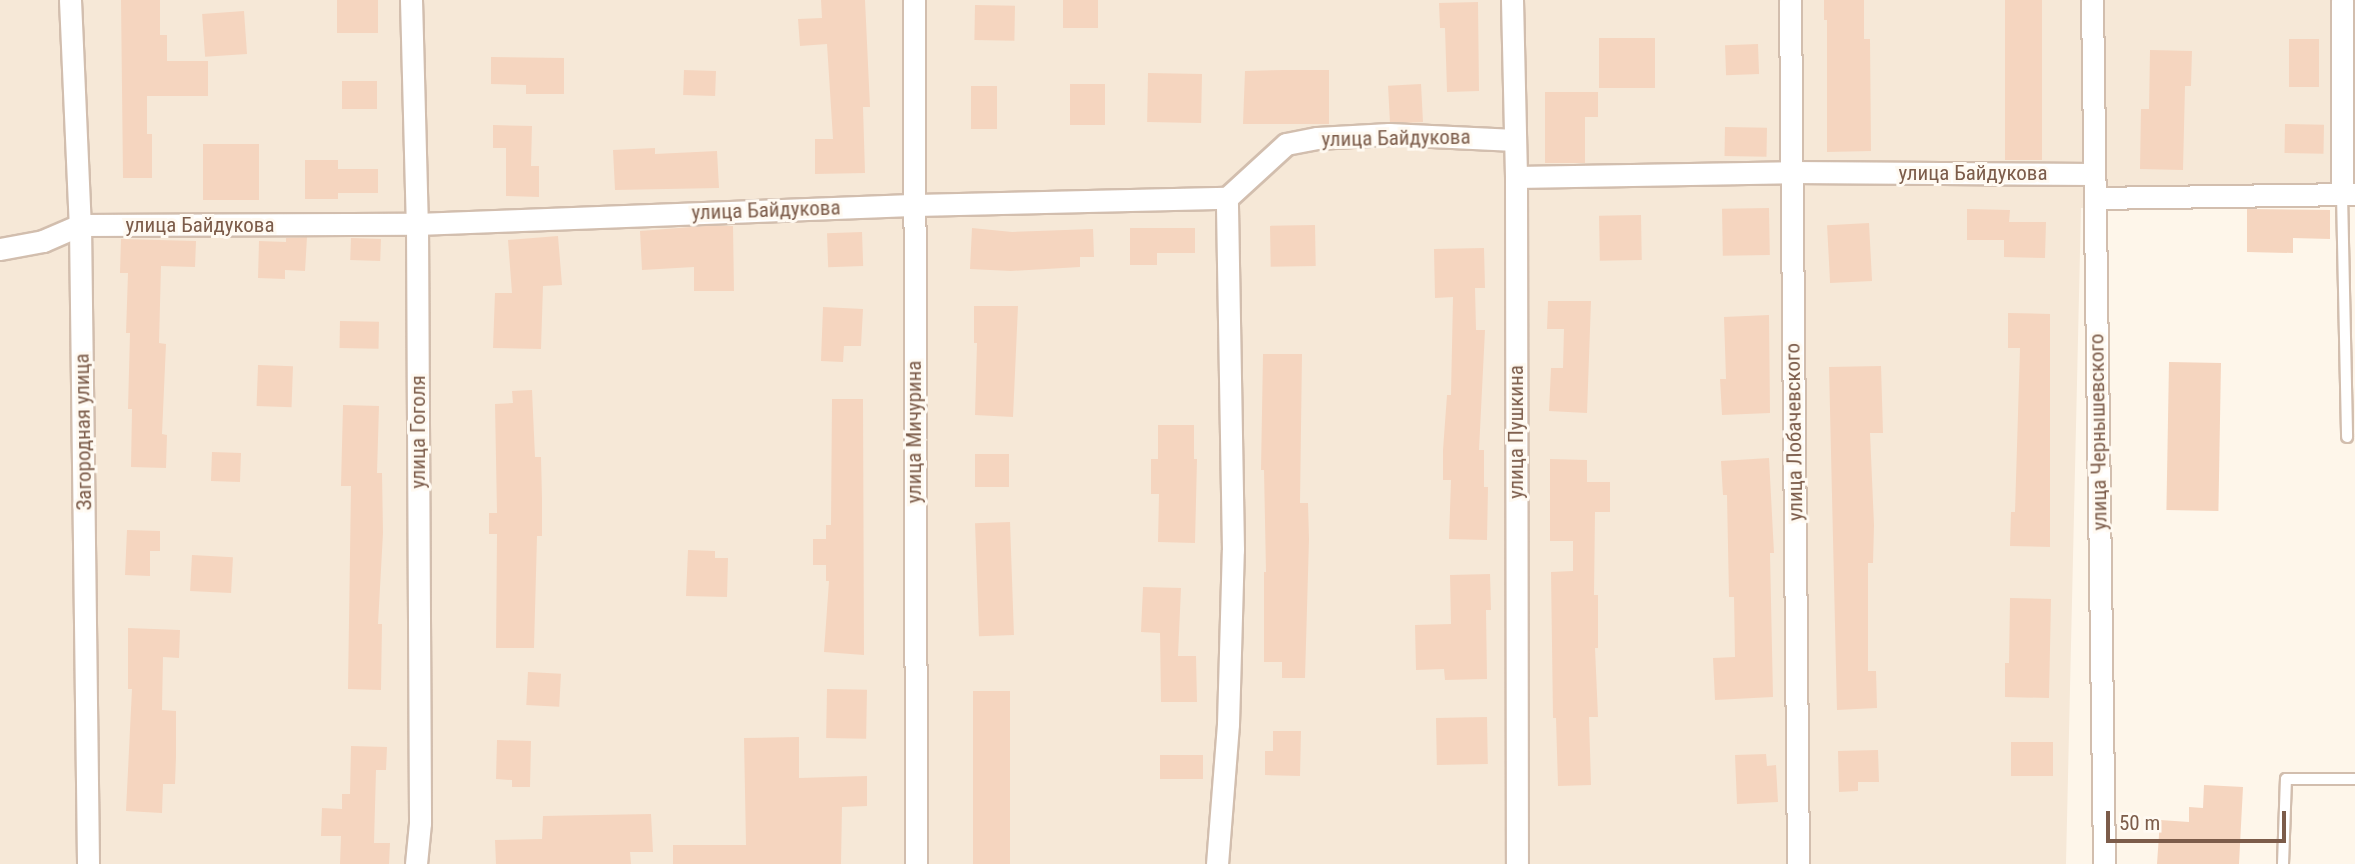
<!DOCTYPE html>
<html>
<head>
<meta charset="utf-8">
<style>
  body { margin:0 }
  #map { position:relative; width:2355px; height:864px; overflow:hidden; background:#fef6ea; font-family:"Roboto Condensed",sans-serif }
  div>[style] { position:absolute }
  .residential>* { inset:0; background:#f6e8d7 }
  .building>* { inset:0; background:#f5d5bf; transform-origin:0 0 }
  .roads { filter:drop-shadow(2px 0 #d2beae) drop-shadow(-2px 0 #d2beae) drop-shadow(0 2px #d2beae) drop-shadow(0 -2px #d2beae) }
  .service>* { height:10px; margin:-5px; padding:0 5px; transform-origin:5px; border-radius:5px; background:#fff }
  .minor>* { height:21px; margin:-10.5px; padding:0 10.5px; transform-origin:10.5px; border-radius:10.5px; background:#fff }
  span { translate:-50% -50%; white-space:nowrap; text-align:center; line-height:1.15; -webkit-text-stroke:6px #fffaf2; paint-order:stroke }
  .street-label { font-size:21px; color:#7c5c4a }
  .scale { position:absolute; left:2106px; top:811px; width:180px; height:32px; box-sizing:border-box; border:4px solid #7c5c4a; border-top:0; padding-left:9px; font-size:21px; line-height:24px; white-space:nowrap; color:#7c5c4a; -webkit-text-stroke:5px #fffaf2; paint-order:stroke }
</style>
</head>
<body>
<div id="map">
  <div class="residential">
    <i style="clip-path:polygon(0 0,2355px 0,2355px 203px,2081px 208px,2066px 864px,0 864px)"></i>
  </div>
  <div class="building">
    <i style="clip-path:polygon(121px 0,160px 0,160px 35px,167px 35px,167px 61px,208px 61px,208px 96px,147px 96px,147px 134px,152px 134px,152px 178px,123px 178px)"></i>
    <i style="left:337px;top:0;width:41px;height:33px"></i>
    <i style="clip-path:polygon(821px 0,865px 0,870px 107px,863px 107px,865px 173px,815px 174px,815px 139px,833px 139px,827px 44px,800px 46px,798px 19px,822px 18px)"></i>
    <i style="left:1063px;top:0;width:35px;height:28px"></i>
    <i style="clip-path:polygon(1824px 0,1864px 0,1864px 39px,1870px 39px,1871px 151px,1827px 152px,1827px 20px,1824px 20px)"></i>
    <i style="left:2005px;top:0;width:37px;height:160px"></i>
    <i style="clip-path:polygon(1478px 2px,1479px 91px,1447px 92px,1445px 28px,1440px 28px,1439px 3px)"></i>
    <i style="left:975px;top:5px;width:40px;height:35px;rotate:1deg"></i>
    <i style="left:244px;top:11px;width:43px;height:42px;rotate:86deg"></i>
    <i style="left:1599px;top:38px;width:56px;height:50px"></i>
    <i style="left:2289px;top:39px;width:30px;height:48px"></i>
    <i style="left:1758px;top:44px;width:30px;height:33px;rotate:88deg"></i>
    <i style="clip-path:polygon(2150px 50px,2192px 51px,2191px 86px,2185px 86px,2183px 170px,2140px 169px,2141px 109px,2149px 109px)"></i>
    <i style="clip-path:polygon(491px 57px,564px 58px,564px 94px,526px 94px,526px 85px,491px 84px)"></i>
    <i style="left:684px;top:70px;width:32px;height:25px;rotate:2deg"></i>
    <i style="clip-path:polygon(1284px 70px,1329px 70px,1329px 124px,1243px 124px,1245px 71px)"></i>
    <i style="left:1148px;top:73px;width:54px;height:49px;rotate:1deg"></i>
    <i style="left:342px;top:81px;width:35px;height:28px"></i>
    <i style="left:1070px;top:84px;width:35px;height:41px"></i>
    <i style="left:1421px;top:84px;width:38px;height:33px;rotate:87deg"></i>
    <i style="left:971px;top:86px;width:26px;height:43px"></i>
    <i style="clip-path:polygon(1545px 92px,1598px 92px,1598px 117px,1585px 117px,1585px 163px,1545px 163px)"></i>
    <i style="left:2285px;top:124px;width:39px;height:29px;rotate:1deg"></i>
    <i style="clip-path:polygon(493px 125px,532px 126px,531px 166px,539px 166px,539px 197px,506px 196px,506px 148px,493px 148px)"></i>
    <i style="left:1725px;top:127px;width:42px;height:29px;rotate:1deg"></i>
    <i style="left:203px;top:144px;width:56px;height:56px"></i>
    <i style="clip-path:polygon(655px 148px,655px 154px,717px 151px,719px 188px,615px 190px,613px 150px)"></i>
    <i style="clip-path:polygon(305px 160px,338px 160px,338px 169px,378px 169px,378px 193px,338px 193px,338px 199px,305px 199px)"></i>
    <i style="left:1769px;top:208px;width:47px;height:47px;rotate:89deg"></i>
    <i style="clip-path:polygon(1967px 209px,2010px 210px,2009px 222px,2046px 222px,2045px 258px,2004px 257px,2004px 240px,1967px 240px)"></i>
    <i style="clip-path:polygon(2247px 209px,2330px 210px,2330px 239px,2293px 238px,2293px 253px,2247px 252px)"></i>
    <i style="left:1641px;top:215px;width:45px;height:42px;rotate:89deg"></i>
    <i style="left:1869px;top:223px;width:58px;height:42px;rotate:87deg"></i>
    <i style="left:1315px;top:225px;width:41px;height:45px;rotate:89deg"></i>
    <i style="clip-path:polygon(704px 226px,733px 226px,734px 291px,694px 291px,694px 267px,642px 270px,640px 231px)"></i>
    <i style="clip-path:polygon(972px 228px,1012px 232px,1093px 229px,1094px 257px,1080px 257px,1080px 267px,1011px 271px,970px 269px)"></i>
    <i style="clip-path:polygon(1130px 228px,1195px 228px,1195px 253px,1157px 253px,1157px 265px,1130px 265px)"></i>
    <i style="left:862px;top:232px;width:34px;height:35px;rotate:88deg"></i>
    <i style="clip-path:polygon(558px 236px,562px 285px,543px 286px,541px 349px,493px 348px,495px 293px,512px 293px,508px 240px)"></i>
    <i style="clip-path:polygon(307px 237px,305px 271px,285px 270px,285px 279px,258px 278px,259px 241px,286px 242px,286px 238px)"></i>
    <i style="left:351px;top:238px;width:30px;height:22px;rotate:2deg"></i>
    <i style="clip-path:polygon(121px 239px,196px 241px,195px 267px,161px 266px,159px 343px,166px 344px,162px 434px,167px 435px,166px 468px,131px 467px,132px 409px,128px 409px,130px 333px,126px 333px,128px 273px,120px 273px)"></i>
    <i style="clip-path:polygon(1484px 248px,1485px 288px,1475px 288px,1476px 330px,1485px 330px,1479px 450px,1484px 450px,1484px 487px,1488px 487px,1487px 540px,1449px 539px,1451px 480px,1443px 480px,1443px 450px,1447px 395px,1451px 395px,1453px 297px,1435px 298px,1434px 249px)"></i>
    <i style="clip-path:polygon(1548px 301px,1591px 301px,1587px 413px,1549px 411px,1551px 368px,1563px 368px,1564px 329px,1547px 329px)"></i>
    <i style="clip-path:polygon(974px 306px,1018px 306px,1013px 417px,975px 415px,977px 343px,974px 343px)"></i>
    <i style="clip-path:polygon(823px 307px,863px 309px,861px 346px,844px 346px,843px 362px,821px 361px)"></i>
    <i style="clip-path:polygon(2008px 313px,2050px 314px,2050px 547px,2010px 546px,2011px 512px,2015px 512px,2020px 348px,2008px 348px)"></i>
    <i style="clip-path:polygon(1769px 315px,1770px 413px,1722px 415px,1720px 379px,1726px 379px,1724px 317px)"></i>
    <i style="left:340px;top:321px;width:39px;height:27px;rotate:1deg"></i>
    <i style="clip-path:polygon(1263px 354px,1302px 354px,1300px 503px,1308px 503px,1309px 539px,1305px 678px,1282px 678px,1282px 662px,1264px 662px,1264px 572px,1266px 572px,1264px 470px,1261px 470px)"></i>
    <i style="left:2169px;top:362px;width:52px;height:148px;rotate:1deg"></i>
    <i style="left:258px;top:365px;width:35px;height:41px;rotate:2deg"></i>
    <i style="clip-path:polygon(1881px 366px,1883px 433px,1870px 433px,1874px 525px,1873px 563px,1868px 563px,1868px 671px,1876px 671px,1877px 708px,1837px 710px,1829px 367px)"></i>
    <i style="clip-path:polygon(532px 390px,535px 457px,541px 457px,542px 499px,542px 536px,537px 536px,534px 648px,496px 648px,497px 534px,489px 534px,489px 513px,497px 513px,495px 404px,513px 403px,512px 391px)"></i>
    <i style="clip-path:polygon(832px 399px,863px 399px,864px 655px,824px 652px,829px 581px,826px 581px,826px 565px,813px 565px,813px 539px,826px 539px,826px 525px,831px 525px)"></i>
    <i style="clip-path:polygon(343px 405px,379px 406px,377px 473px,382px 473px,383px 533px,378px 624px,382px 624px,381px 690px,348px 689px,351px 486px,341px 486px)"></i>
    <i style="clip-path:polygon(1158px 425px,1194px 425px,1194px 459px,1197px 459px,1195px 543px,1158px 542px,1159px 494px,1151px 494px,1151px 459px,1158px 459px)"></i>
    <i style="left:212px;top:452px;width:29px;height:29px;rotate:2deg"></i>
    <i style="left:975px;top:454px;width:34px;height:33px"></i>
    <i style="clip-path:polygon(1769px 458px,1774px 553px,1770px 553px,1773px 697px,1715px 700px,1713px 658px,1735px 657px,1734px 597px,1729px 597px,1727px 495px,1723px 495px,1721px 461px)"></i>
    <i style="clip-path:polygon(1550px 459px,1587px 460px,1587px 482px,1610px 482px,1610px 512px,1595px 512px,1594px 595px,1598px 595px,1598px 648px,1595px 648px,1598px 717px,1589px 717px,1591px 785px,1558px 786px,1556px 718px,1553px 718px,1551px 572px,1573px 571px,1573px 541px,1550px 541px)"></i>
    <i style="left:1010px;top:522px;width:113px;height:35px;rotate:88deg"></i>
    <i style="clip-path:polygon(127px 530px,160px 531px,160px 551px,150px 551px,150px 576px,125px 575px)"></i>
    <i style="clip-path:polygon(688px 550px,715px 551px,715px 558px,728px 558px,727px 597px,686px 596px)"></i>
    <i style="left:192px;top:555px;width:41px;height:36px;rotate:3deg"></i>
    <i style="clip-path:polygon(1490px 574px,1491px 610px,1486px 610px,1487px 679px,1445px 680px,1444px 669px,1416px 670px,1415px 625px,1451px 624px,1450px 575px)"></i>
    <i style="clip-path:polygon(1143px 587px,1181px 588px,1178px 656px,1196px 656px,1197px 702px,1161px 702px,1160px 633px,1141px 632px)"></i>
    <i style="clip-path:polygon(2010px 598px,2051px 599px,2049px 698px,2005px 697px,2005px 663px,2009px 663px)"></i>
    <i style="clip-path:polygon(128px 628px,180px 630px,179px 658px,163px 657px,162px 710px,176px 711px,176px 757px,175px 784px,163px 784px,162px 813px,126px 811px,132px 689px,128px 689px)"></i>
    <i style="left:528px;top:672px;width:33px;height:33px;rotate:3deg"></i>
    <i style="left:827px;top:689px;width:40px;height:49px;rotate:1deg"></i>
    <i style="left:973px;top:691px;width:37px;height:173px"></i>
    <i style="left:1487px;top:717px;width:47px;height:51px;rotate:89deg"></i>
    <i style="clip-path:polygon(1273px 731px,1301px 731px,1300px 776px,1265px 775px,1265px 751px,1273px 751px)"></i>
    <i style="clip-path:polygon(799px 737px,799px 778px,867px 776px,867px 806px,842px 807px,841px 864px,673px 864px,673px 845px,746px 845px,744px 738px)"></i>
    <i style="clip-path:polygon(497px 740px,531px 741px,530px 787px,512px 787px,512px 780px,496px 779px)"></i>
    <i style="left:2011px;top:742px;width:42px;height:34px"></i>
    <i style="clip-path:polygon(351px 746px,387px 747px,386px 770px,376px 770px,374px 843px,390px 843px,389px 864px,340px 864px,341px 836px,321px 836px,322px 808px,342px 809px,342px 794px,350px 794px)"></i>
    <i style="clip-path:polygon(1878px 750px,1879px 782px,1858px 782px,1858px 791px,1839px 792px,1838px 751px)"></i>
    <i style="clip-path:polygon(1766px 754px,1767px 766px,1776px 765px,1778px 802px,1737px 804px,1735px 755px)"></i>
    <i style="left:1160px;top:755px;width:43px;height:24px"></i>
    <i style="clip-path:polygon(2204px 785px,2243px 787px,2239px 864px,2157px 864px,2160px 820px,2189px 822px,2189px 807px,2203px 808px)"></i>
    <i style="clip-path:polygon(651px 814px,653px 852px,630px 852px,631px 864px,496px 864px,495px 840px,542px 839px,543px 816px)"></i>
  </div>
  <div class="roads">
    <div class="service">
      <i style="left:2342px;top:194px;width:243px;rotate:88.8deg"></i>
      <i style="left:2283px;top:864px;width:85px;rotate:-88deg"></i>
      <i style="left:2286px;top:779px;width:69px"></i>
    </div>
    <div class="minor">
      <i style="left:70px;top:0;width:225px;rotate:87.5deg"></i>
      <i style="left:80px;top:225px;width:639px;rotate:89.28deg"></i>
      <i style="left:411px;top:0;width:224px;rotate:88.5deg"></i>
      <i style="left:417px;top:224px;width:599px;rotate:89.71deg"></i>
      <i style="left:420px;top:823px;width:41px;rotate:95.6deg"></i>
      <i style="left:914px;top:0;width:864px;rotate:89.87deg"></i>
      <i style="left:1512px;top:0;width:177px;rotate:88.7deg"></i>
      <i style="left:1516px;top:177px;width:687px;rotate:89.92deg"></i>
      <i style="left:1790px;top:0;width:864px;rotate:89.47deg"></i>
      <i style="left:2092px;top:0;width:864px;rotate:89.2deg"></i>
      <i style="left:2342px;top:0;width:194px;rotate:90deg"></i>
      <i style="left:1516px;top:177px;width:275px;rotate:-1deg"></i>
      <i style="left:1791px;top:172px;width:303px;rotate:0.4deg"></i>
      <i style="left:2095px;top:198px;width:260px;rotate:-0.9deg"></i>
      <i style="left:0;top:249px;width:44px;rotate:-10.5deg"></i>
      <i style="left:43px;top:241px;width:40px;rotate:-23.4deg"></i>
      <i style="left:80px;top:225px;width:337px;rotate:-0.2deg"></i>
      <i style="left:417px;top:224px;width:495px;rotate:-2.2deg"></i>
      <i style="left:912px;top:205px;width:315px;rotate:-1.3deg"></i>
      <i style="left:1227px;top:198px;width:80px;rotate:-42.5deg"></i>
      <i style="left:1286px;top:144px;width:32px;rotate:-11deg"></i>
      <i style="left:1317px;top:138px;width:72px;rotate:-3.2deg"></i>
      <i style="left:1389px;top:134px;width:126px;rotate:2.7deg"></i>
      <i style="left:1217px;top:864px;width:140px;rotate:-85.5deg"></i>
      <i style="left:1228px;top:724px;width:174px;rotate:-88.4deg"></i>
      <i style="left:1233px;top:550px;width:352px;rotate:-91deg"></i>
    </div>
  </div>
  <div class="street-label">
    <span style="left:1396px;top:138px;rotate:-1deg">улица Байдукова</span>
    <span style="left:1973px;top:173px">улица Байдукова</span>
    <span style="left:766px;top:210px;rotate:-2deg">улица Байдукова</span>
    <span style="left:200px;top:225px">улица Байдукова</span>
    <span style="left:83px;top:432px;rotate:-91deg">Загородная улица</span>
    <span style="left:418px;top:432px;rotate:-90deg">улица Гоголя</span>
    <span style="left:914px;top:432px;rotate:-90deg">улица Мичурина</span>
    <span style="left:1516px;top:432px;rotate:-90deg">улица Пушкина</span>
    <span style="left:1794px;top:432px;rotate:-91deg">улица Лобачевского</span>
    <span style="left:2098px;top:432px;rotate:-91deg">улица Чернышевского</span>
  </div>
  <div class="scale">50 m</div>
</div>
</body>
</html>
